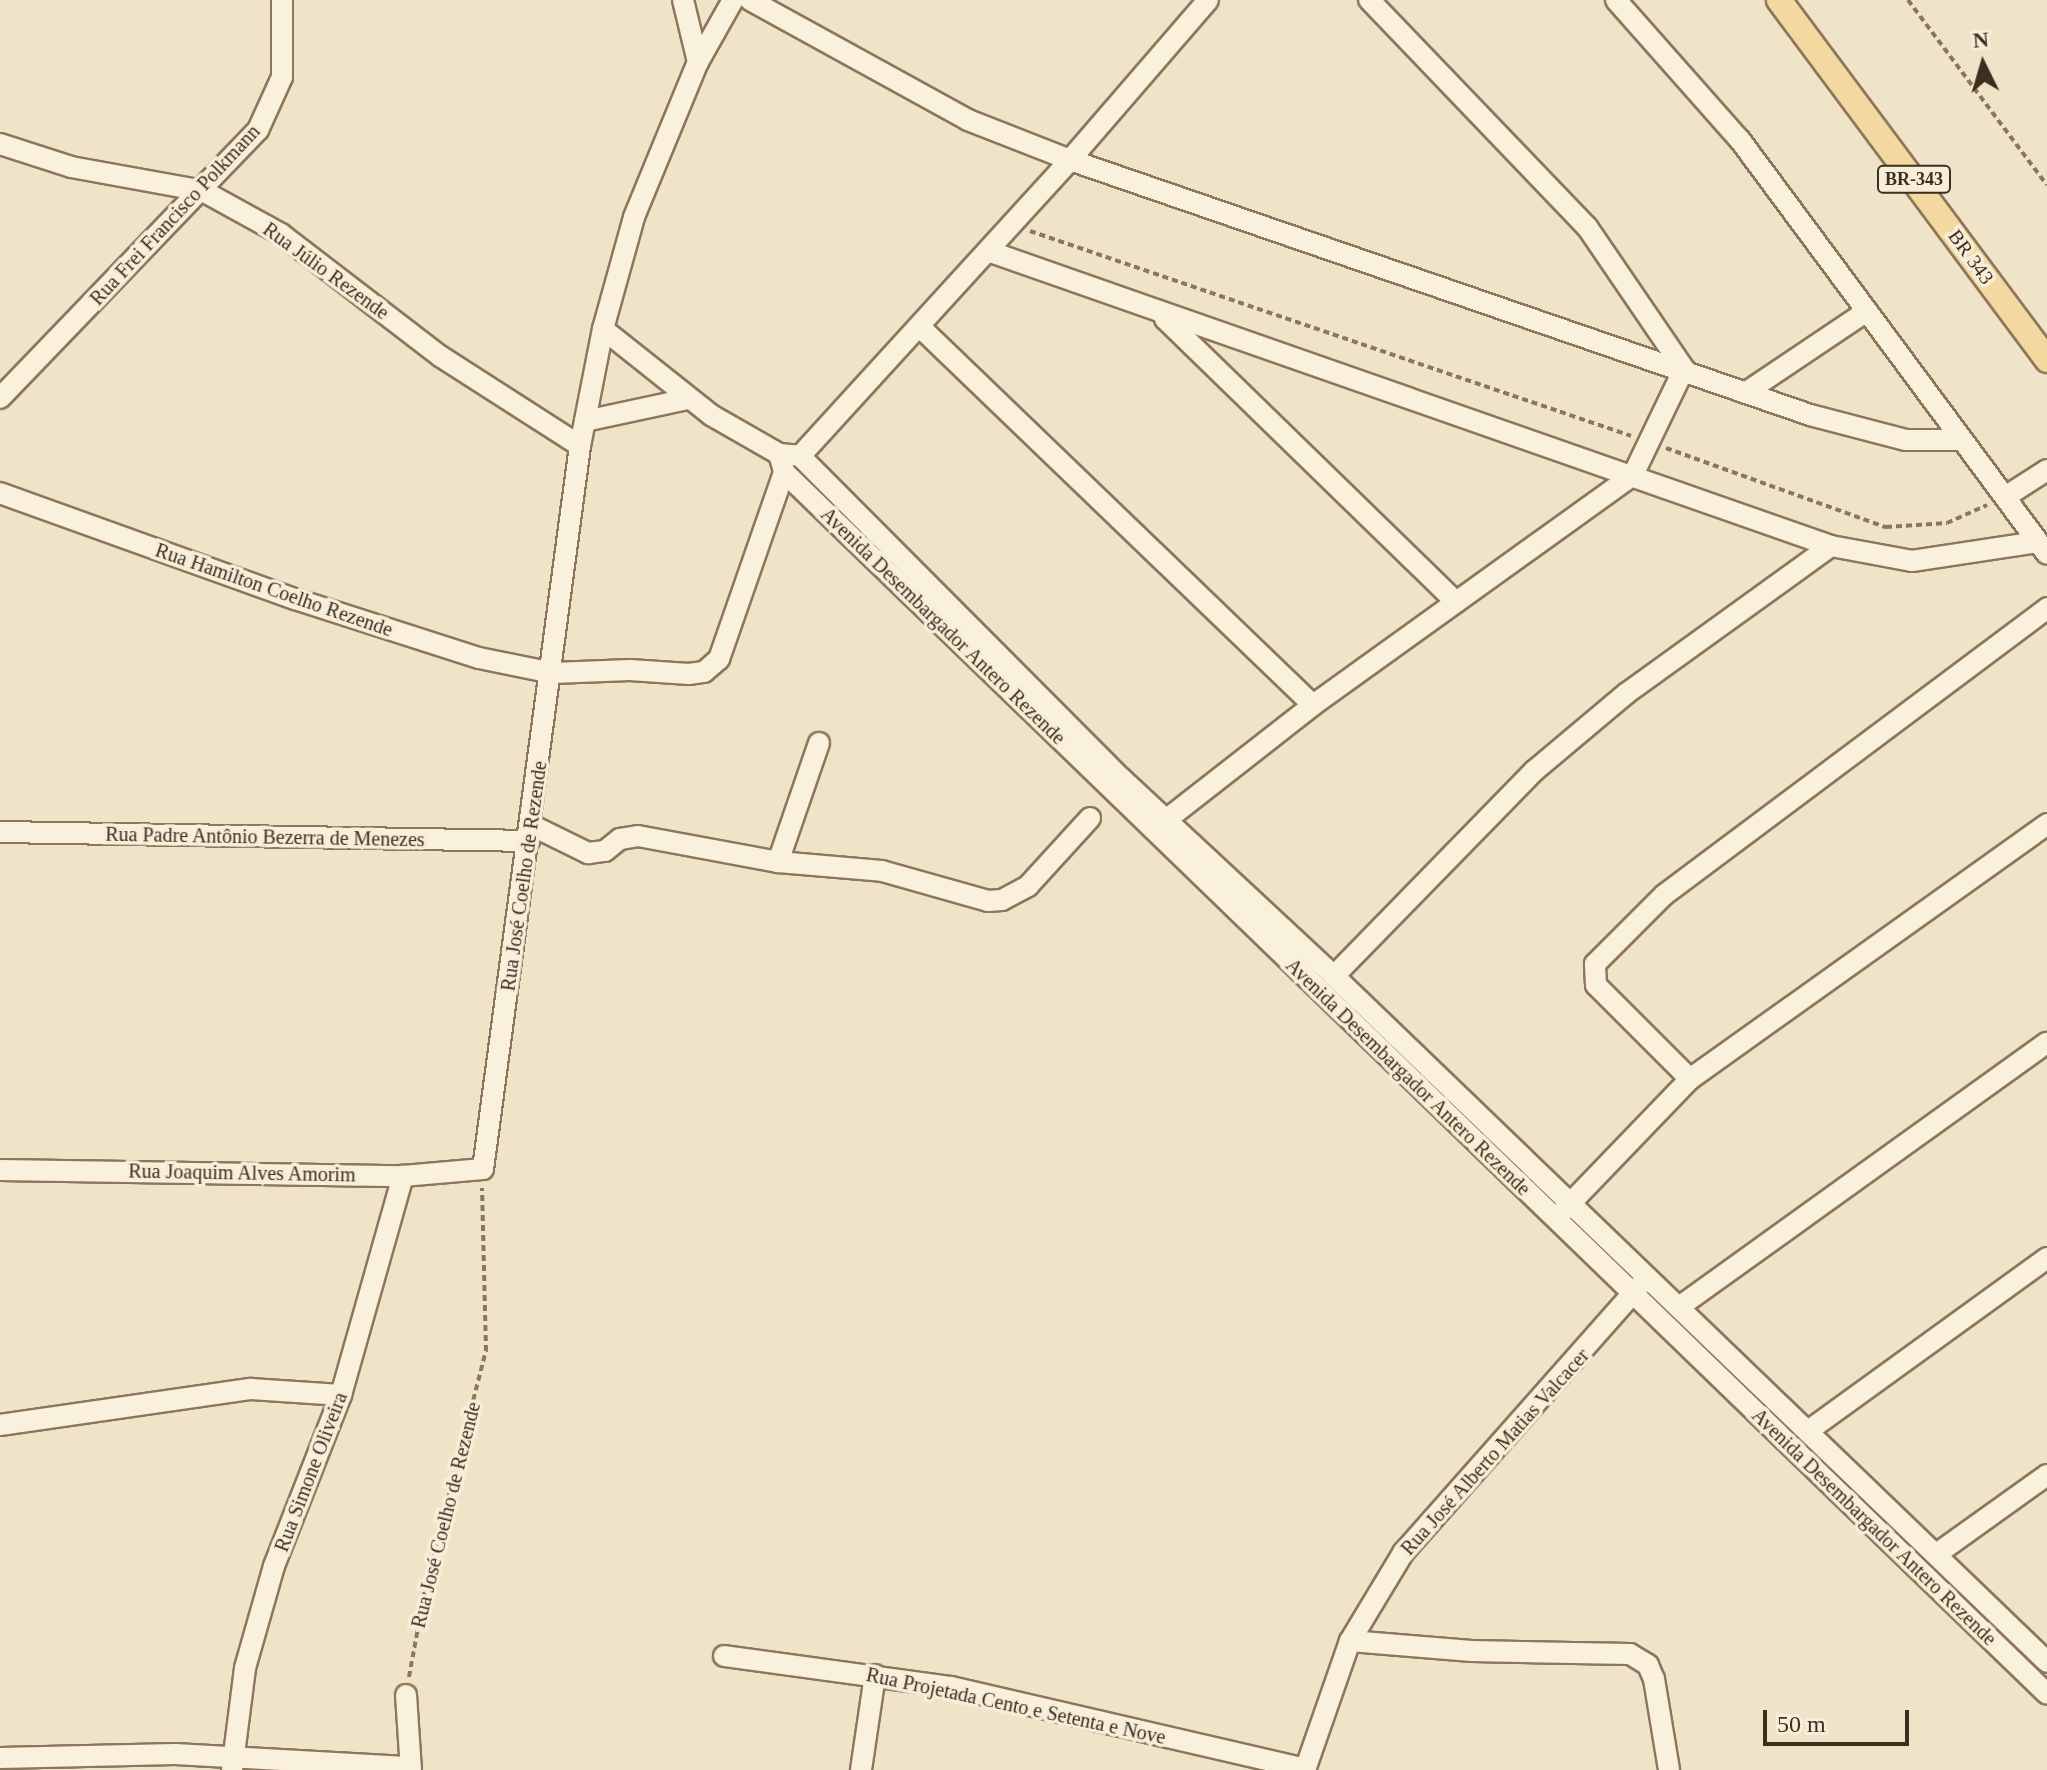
<!DOCTYPE html>
<html>
<head>
<meta charset="utf-8">
<style>
  body { margin:0 }
  #map { position:relative; width:2047px; height:1770px; overflow:hidden; background:#f0e4c8; font-family:"Times New Roman",serif }
  div>[style] { position:absolute }
  .path>* { height:4px; margin-top:-2px; transform-origin:0; background:repeating-linear-gradient(90deg,#8d765c 0 6px,transparent 0 10px) }
  .roads { filter:drop-shadow(2px 0 #8d765c) drop-shadow(-2px 0 #8d765c) drop-shadow(0 2px #8d765c) drop-shadow(0 -2px #8d765c) }
  .minor>* { height:20px; margin:-10px; padding:0 10px; transform-origin:10px; border-radius:10px; background:#faf1dc }
  .major>* { height:24px; margin:-12px; padding:0 12px; transform-origin:12px; border-radius:12px; background:#f3d9a0 }
  span { translate:-50% -50%; white-space:nowrap; text-align:center; line-height:1.15; -webkit-text-stroke:7px #f7eed8; paint-order:stroke }
  .shield-label span { padding:2px 6px; background:#f7eed8; border:2px solid; border-radius:6px; -webkit-text-stroke-width:0 }
  .shield-label { font-size:18px; color:#3d2e20; font-weight:700 }
  .street-label { font-size:20px; color:#3d2e20 }
  .north { position:absolute; left:1943px; top:24px; width:80px; height:80px; -webkit-text-stroke:6px #f7eed8; paint-order:stroke; rotate:355deg; font-size:22px; font-weight:700; line-height:32px; text-align:center; color:#3d2e20 }
  .north::after { content:''; display:block; margin:auto; width:28px; height:36px; background:#3d2e20; clip-path:polygon(50% 0,100% 100%,50% 72%,0 100%) }
  .scale { position:absolute; left:1763px; top:1710px; width:146px; height:36px; box-sizing:border-box; border:4px solid #3d2e20; border-top:0; padding-left:10px; font-size:24px; line-height:28px; white-space:nowrap; color:#3d2e20; -webkit-text-stroke:6px #f7eed8; paint-order:stroke }
</style>
</head>
<body>
<div id="map">
  <div class="path">
    <i style="left:1908px;top:0;width:231px;rotate:53.1deg"></i>
    <i style="left:1030px;top:231px;width:635px;rotate:18.83deg"></i>
    <i style="left:1666px;top:448px;width:234px;rotate:19.8deg"></i>
    <i style="left:1886px;top:527px;width:61px;rotate:-3.8deg"></i>
    <i style="left:1947px;top:523px;width:44px;rotate:-24.2deg"></i>
    <i style="left:409px;top:1677px;width:95px;rotate:-79.6deg"></i>
    <i style="left:426px;top:1584px;width:241px;rotate:-75.6deg"></i>
    <i style="left:486px;top:1351px;width:163px;rotate:-91.4deg"></i>
  </div>
  <div class="roads">
    <div class="minor">
      <i style="left:683px;top:0;width:64px;rotate:76.4deg"></i>
      <i style="left:750px;top:0;width:249px;rotate:28.8deg"></i>
      <i style="left:968px;top:120px;width:110px;rotate:21.4deg"></i>
      <i style="left:1070px;top:160px;width:783px;rotate:19.01deg"></i>
      <i style="left:1810px;top:415px;width:99px;rotate:14.6deg"></i>
      <i style="left:1906px;top:440px;width:54px"></i>
      <i style="left:1616px;top:0;width:187px;rotate:48.5deg"></i>
      <i style="left:1740px;top:140px;width:515px;rotate:53.44deg"></i>
      <i style="left:0;top:144px;width:75px;rotate:17.9deg"></i>
      <i style="left:71px;top:167px;width:134px;rotate:10.3deg"></i>
      <i style="left:203px;top:191px;width:89px;rotate:28.9deg"></i>
      <i style="left:281px;top:234px;width:200px;rotate:37.5deg"></i>
      <i style="left:440px;top:356px;width:166px;rotate:32.7deg"></i>
      <i style="left:988px;top:251px;width:893px;rotate:19.29deg"></i>
      <i style="left:1831px;top:546px;width:82px;rotate:10.5deg"></i>
      <i style="left:1912px;top:561px;width:127px;rotate:-8.6deg"></i>
      <i style="left:1165px;top:319px;width:406px;rotate:44.2deg"></i>
      <i style="left:920px;top:327px;width:545px;rotate:43.89deg"></i>
      <i style="left:603px;top:329px;width:138px;rotate:38.5deg"></i>
      <i style="left:711px;top:415px;width:78px;rotate:29.8deg"></i>
      <i style="left:779px;top:454px;width:21px;rotate:5deg"></i>
      <i style="left:800px;top:456px;width:456px;rotate:45.1deg"></i>
      <i style="left:1122px;top:779px;width:289px;rotate:42.9deg"></i>
      <i style="left:1334px;top:976px;width:989px;rotate:43.89deg"></i>
      <i style="left:1745px;top:393px;width:147px;rotate:-33.9deg"></i>
      <i style="left:0;top:398px;width:372px;rotate:-46.1deg"></i>
      <i style="left:258px;top:130px;width:58px;rotate:-65.6deg"></i>
      <i style="left:282px;top:77px;width:77px;rotate:-90deg"></i>
      <i style="left:585px;top:421px;width:105px;rotate:-12.1deg"></i>
      <i style="left:779px;top:454px;width:19px;rotate:74deg"></i>
      <i style="left:784px;top:472px;width:1757px;rotate:44.05deg"></i>
      <i style="left:800px;top:456px;width:401px;rotate:-47.6deg"></i>
      <i style="left:1070px;top:160px;width:211px;rotate:-49.2deg"></i>
      <i style="left:0;top:493px;width:313px;rotate:19.8deg"></i>
      <i style="left:295px;top:599px;width:193px;rotate:17.8deg"></i>
      <i style="left:479px;top:658px;width:76px;rotate:11.5deg"></i>
      <i style="left:553px;top:673px;width:77px;rotate:-2.2deg"></i>
      <i style="left:630px;top:670px;width:59px;rotate:3.9deg"></i>
      <i style="left:689px;top:674px;width:15px;rotate:-8deg"></i>
      <i style="left:704px;top:672px;width:20px;rotate:-41deg"></i>
      <i style="left:719px;top:659px;width:198px;rotate:-70.8deg"></i>
      <i style="left:2005px;top:497px;width:50px;rotate:-32.7deg"></i>
      <i style="left:1166px;top:820px;width:187px;rotate:-38deg"></i>
      <i style="left:1313px;top:705px;width:394px;rotate:-35.7deg"></i>
      <i style="left:1633px;top:475px;width:118px;rotate:-64.3deg"></i>
      <i style="left:1684px;top:369px;width:172px;rotate:-124.3deg"></i>
      <i style="left:1587px;top:227px;width:315px;rotate:-133.8deg"></i>
      <i style="left:531px;top:825px;width:64px;rotate:26.2deg"></i>
      <i style="left:588px;top:853px;width:17px;rotate:-7deg"></i>
      <i style="left:605px;top:851px;width:19px;rotate:-39deg"></i>
      <i style="left:620px;top:839px;width:18px;rotate:-9deg"></i>
      <i style="left:638px;top:836px;width:142px;rotate:10.5deg"></i>
      <i style="left:778px;top:862px;width:104px;rotate:4.9deg"></i>
      <i style="left:882px;top:871px;width:110px;rotate:15.8deg"></i>
      <i style="left:988px;top:901px;width:14px;rotate:-4deg"></i>
      <i style="left:1002px;top:900px;width:30px;rotate:-28deg"></i>
      <i style="left:1028px;top:886px;width:92px;rotate:-47.6deg"></i>
      <i style="left:0;top:832px;width:529px;rotate:0.97deg"></i>
      <i style="left:778px;top:862px;width:126px;rotate:-71deg"></i>
      <i style="left:1334px;top:976px;width:286px;rotate:-45.7deg"></i>
      <i style="left:1534px;top:771px;width:121px;rotate:-40deg"></i>
      <i style="left:1627px;top:693px;width:251px;rotate:-35.8deg"></i>
      <i style="left:1690px;top:1079px;width:133px;rotate:-135deg"></i>
      <i style="left:1596px;top:985px;width:21px;rotate:-93deg"></i>
      <i style="left:1595px;top:964px;width:98px;rotate:-45deg"></i>
      <i style="left:1664px;top:895px;width:479px;rotate:-36.8deg"></i>
      <i style="left:0;top:1170px;width:403px;rotate:0.9deg"></i>
      <i style="left:403px;top:1176px;width:80px;rotate:-5deg"></i>
      <i style="left:483px;top:1169px;width:729px;rotate:-82.36deg"></i>
      <i style="left:580px;top:446px;width:119px;rotate:-78.9deg"></i>
      <i style="left:603px;top:329px;width:116px;rotate:-74.5deg"></i>
      <i style="left:634px;top:217px;width:168px;rotate:-67.6deg"></i>
      <i style="left:698px;top:62px;width:71px;rotate:-60.6deg"></i>
      <i style="left:1563px;top:1211px;width:183px;rotate:-46.1deg"></i>
      <i style="left:1690px;top:1079px;width:439px;rotate:-35.5deg"></i>
      <i style="left:1679px;top:1307px;width:453px;rotate:-35.7deg"></i>
      <i style="left:0;top:1425px;width:254px;rotate:-8.2deg"></i>
      <i style="left:251px;top:1389px;width:90px;rotate:3.8deg"></i>
      <i style="left:1808px;top:1431px;width:295px;rotate:-35.9deg"></i>
      <i style="left:1938px;top:1553px;width:134px;rotate:-35.6deg"></i>
      <i style="left:1350px;top:1641px;width:122px;rotate:4.7deg"></i>
      <i style="left:1472px;top:1651px;width:158px;rotate:1.1deg"></i>
      <i style="left:1630px;top:1654px;width:21px;rotate:31deg"></i>
      <i style="left:1648px;top:1665px;width:15px;rotate:67deg"></i>
      <i style="left:1654px;top:1679px;width:92px;rotate:80.6deg"></i>
      <i style="left:724px;top:1656px;width:229px;rotate:7.8deg"></i>
      <i style="left:951px;top:1687px;width:364px;rotate:13deg"></i>
      <i style="left:406px;top:1695px;width:75px;rotate:86.2deg"></i>
      <i style="left:0;top:1758px;width:175px;rotate:-1.3deg"></i>
      <i style="left:175px;top:1754px;width:236px;rotate:3.2deg"></i>
      <i style="left:232px;top:1770px;width:103px;rotate:-82.7deg"></i>
      <i style="left:245px;top:1668px;width:106px;rotate:-74.1deg"></i>
      <i style="left:274px;top:1566px;width:184px;rotate:-68.6deg"></i>
      <i style="left:341px;top:1395px;width:228px;rotate:-74.2deg"></i>
      <i style="left:861px;top:1770px;width:96px;rotate:-81.6deg"></i>
      <i style="left:1305px;top:1770px;width:137px;rotate:-70.8deg"></i>
      <i style="left:1350px;top:1641px;width:103px;rotate:-58.9deg"></i>
      <i style="left:1403px;top:1553px;width:356px;rotate:-48.5deg"></i>
    </div>
    <div class="major">
      <i style="left:1779px;top:0;width:449px;rotate:53.3deg"></i>
    </div>
  </div>
  <div class="shield-label">
    <span style="left:1914px;top:179px">BR-343</span>
  </div>
  <div class="street-label">
    <span style="left:175px;top:215px;rotate:-47deg">Rua Frei Francisco Polkmann</span>
    <span style="left:1971px;top:257px;rotate:54deg">BR 343</span>
    <span style="left:326px;top:271px;rotate:36deg">Rua Júlio Rezende</span>
    <span style="left:274px;top:590px;rotate:19deg">Rua Hamilton Coelho Rezende</span>
    <span style="left:943px;top:626px;rotate:44deg">Avenida Desembargador Antero Rezende</span>
    <span style="left:265px;top:837px;rotate:1deg">Rua Padre Antônio Bezerra de Menezes</span>
    <span style="left:524px;top:876px;rotate:-82deg">Rua José Coelho de Rezende</span>
    <span style="left:1408px;top:1077px;rotate:44deg">Avenida Desembargador Antero Rezende</span>
    <span style="left:242px;top:1173px;rotate:1deg">Rua Joaquim Alves Amorim</span>
    <span style="left:1495px;top:1452px;rotate:-48deg">Rua José Alberto Matias Valcacer</span>
    <span style="left:311px;top:1472px;rotate:-69deg">Rua Simone Oliveira</span>
    <span style="left:446px;top:1515px;rotate:-76deg">Rua José Coelho de Rezende</span>
    <span style="left:1874px;top:1527px;rotate:44deg">Avenida Desembargador Antero Rezende</span>
    <span style="left:1016px;top:1706px;rotate:12deg">Rua Projetada Cento e Setenta e Nove</span>
  </div>
  <div class="north">N</div>
  <div class="scale">50 m</div>
</div>
</body>
</html>
